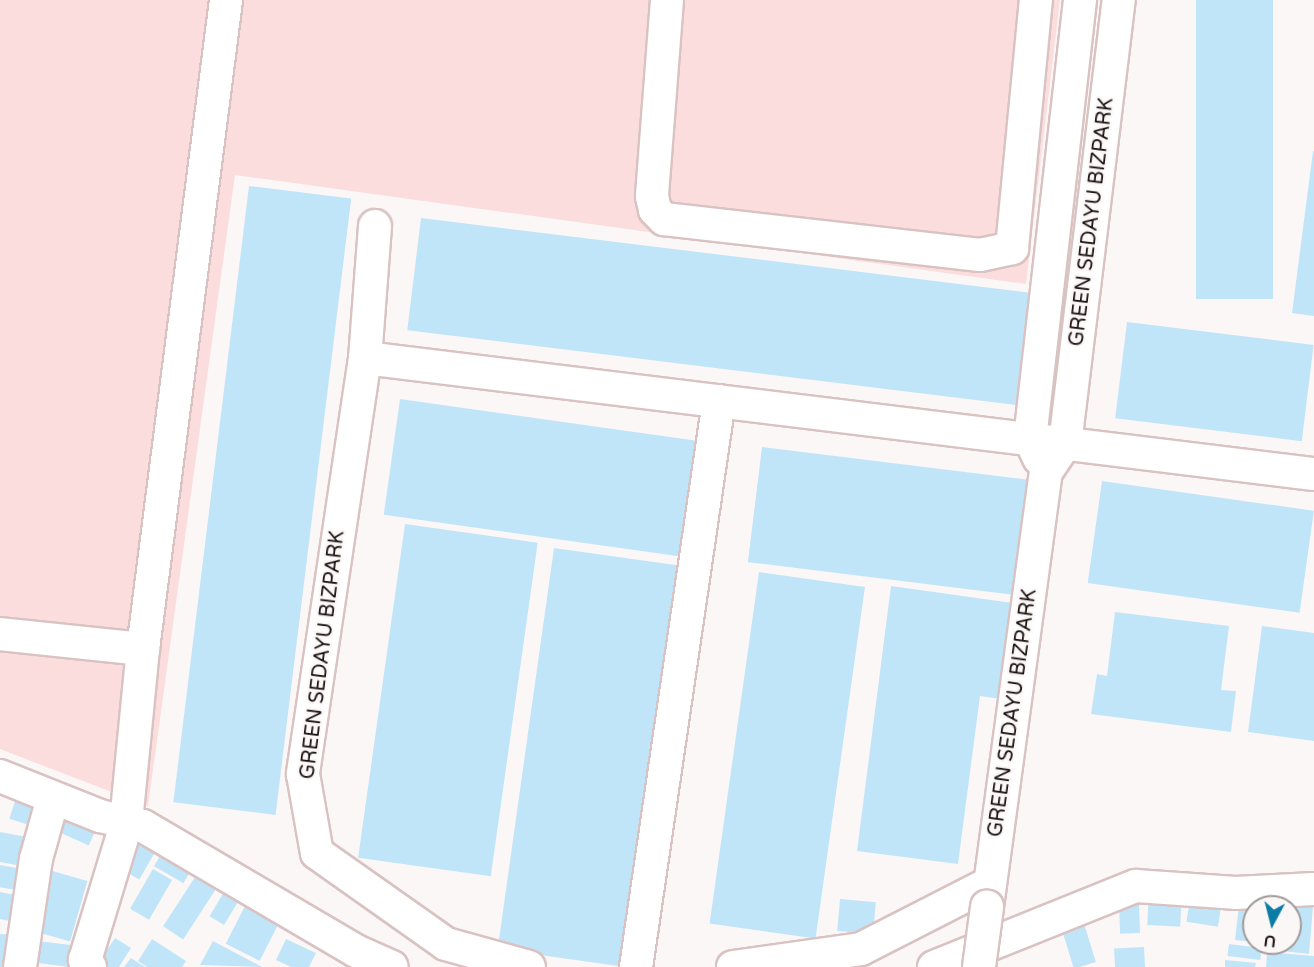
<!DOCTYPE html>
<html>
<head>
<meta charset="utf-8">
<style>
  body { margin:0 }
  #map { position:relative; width:1314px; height:967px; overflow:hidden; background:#fcf7f7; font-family:"Varela Round",sans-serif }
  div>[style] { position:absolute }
  .green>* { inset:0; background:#fbdddd }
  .building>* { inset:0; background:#c1e5f8; transform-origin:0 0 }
  .roads { filter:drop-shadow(2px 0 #d9c2c2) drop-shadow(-2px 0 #d9c2c2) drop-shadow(0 2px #d9c2c2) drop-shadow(0 -2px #d9c2c2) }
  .minor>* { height:32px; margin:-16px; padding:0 16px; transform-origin:16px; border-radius:16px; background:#fff }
  .bridges { filter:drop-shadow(2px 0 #d9c2c2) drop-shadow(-2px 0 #d9c2c2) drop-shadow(0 2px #d9c2c2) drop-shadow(0 -2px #d9c2c2) }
  .minor-bridge>* { height:32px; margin:-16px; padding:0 16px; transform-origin:16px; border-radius:16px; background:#fff }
  span { translate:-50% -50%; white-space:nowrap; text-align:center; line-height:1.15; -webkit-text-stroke:5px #fcf7f7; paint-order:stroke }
  .street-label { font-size:20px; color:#181111 }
  .north { position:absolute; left:1242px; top:895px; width:60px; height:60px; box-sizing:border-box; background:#fcf7f7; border:2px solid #a19b9b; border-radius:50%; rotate:187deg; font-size:16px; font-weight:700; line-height:24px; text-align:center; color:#181111 }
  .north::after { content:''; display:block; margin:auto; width:21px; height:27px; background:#0a7da5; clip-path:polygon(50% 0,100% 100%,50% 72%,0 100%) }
</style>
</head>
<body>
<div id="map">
  <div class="green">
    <i style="clip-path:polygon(0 0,1060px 0,1026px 284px,235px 175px,148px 806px,0 749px)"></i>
  </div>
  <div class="building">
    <i style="left:1196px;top:0;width:77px;height:299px"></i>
    <i style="clip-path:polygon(1313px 151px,1314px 151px,1314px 316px,1292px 313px)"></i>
    <i style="left:249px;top:186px;width:103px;height:621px;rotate:7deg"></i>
    <i style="left:421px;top:218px;width:618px;height:113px;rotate:7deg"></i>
    <i style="left:1127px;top:322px;width:188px;height:97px;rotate:7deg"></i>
    <i style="left:400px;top:399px;width:305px;height:117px;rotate:8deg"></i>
    <i style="left:762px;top:447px;width:269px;height:116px;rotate:7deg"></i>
    <i style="left:1102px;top:481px;width:214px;height:103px;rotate:8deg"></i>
    <i style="left:405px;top:524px;width:134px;height:337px;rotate:8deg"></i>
    <i style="left:554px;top:548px;width:130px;height:405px;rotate:8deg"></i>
    <i style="left:759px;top:572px;width:107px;height:355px;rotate:8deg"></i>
    <i style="clip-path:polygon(891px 586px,1013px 603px,1001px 699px,980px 696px,958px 864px,857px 851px)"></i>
    <i style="clip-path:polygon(1115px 612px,1229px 626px,1221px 690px,1236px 691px,1231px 732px,1091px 714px,1097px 674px,1107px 676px)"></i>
    <i style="clip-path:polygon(1262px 626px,1314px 633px,1314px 741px,1248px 732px)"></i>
    <i style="left:18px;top:792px;width:28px;height:28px;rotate:18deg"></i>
    <i style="left:66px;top:808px;width:36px;height:25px;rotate:24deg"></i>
    <i style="clip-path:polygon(0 832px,27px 837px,21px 866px,0 862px)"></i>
    <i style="left:139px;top:832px;width:24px;height:41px;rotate:30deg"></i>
    <i style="left:168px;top:842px;width:34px;height:28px;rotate:30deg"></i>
    <i style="left:0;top:865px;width:34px;height:22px;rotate:10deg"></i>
    <i style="left:153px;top:869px;width:22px;height:46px;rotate:30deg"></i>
    <i style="left:49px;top:870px;width:40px;height:63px;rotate:16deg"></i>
    <i style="left:199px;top:871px;width:24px;height:66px;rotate:33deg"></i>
    <i style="left:227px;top:887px;width:17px;height:34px;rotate:31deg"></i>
    <i style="left:1149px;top:891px;width:33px;height:34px;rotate:3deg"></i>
    <i style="clip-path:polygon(0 892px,26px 897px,20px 923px,0 919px)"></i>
    <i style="clip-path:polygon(1289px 892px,1314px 895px,1309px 954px,1282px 951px,1283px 943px,1290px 943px)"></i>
    <i style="clip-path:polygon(1240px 896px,1254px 907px,1254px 942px,1235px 940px)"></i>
    <i style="left:840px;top:899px;width:36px;height:32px;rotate:5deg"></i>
    <i style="left:1190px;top:899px;width:32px;height:23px;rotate:9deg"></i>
    <i style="left:248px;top:900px;width:38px;height:49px;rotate:27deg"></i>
    <i style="left:1139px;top:903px;width:30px;height:20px;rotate:88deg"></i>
    <i style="left:1083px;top:920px;width:44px;height:23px;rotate:73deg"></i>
    <i style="clip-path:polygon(0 934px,17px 935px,15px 967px,0 967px)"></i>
    <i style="clip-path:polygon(115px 938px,131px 948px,119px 967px,96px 967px)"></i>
    <i style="clip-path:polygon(152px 939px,186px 961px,182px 967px,147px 967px,138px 961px)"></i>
    <i style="clip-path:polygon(286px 939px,316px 953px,309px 967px,291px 967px,276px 960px)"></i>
    <i style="left:30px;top:940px;width:41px;height:22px;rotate:7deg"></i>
    <i style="clip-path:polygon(213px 941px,262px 967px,200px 965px)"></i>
    <i style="left:1229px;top:944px;width:33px;height:12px;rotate:7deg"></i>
    <i style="left:1144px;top:947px;width:20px;height:30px;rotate:87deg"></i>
    <i style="clip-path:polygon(1267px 952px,1314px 956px,1314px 967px,1266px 967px)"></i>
    <i style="clip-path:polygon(131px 958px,145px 967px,124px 967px)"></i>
    <i style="clip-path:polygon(1225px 960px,1256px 963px,1255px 967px,1225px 967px)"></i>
  </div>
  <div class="roads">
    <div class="minor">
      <i style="left:667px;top:0;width:197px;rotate:94.4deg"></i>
      <i style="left:652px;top:196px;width:14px;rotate:78deg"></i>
      <i style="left:655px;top:210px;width:13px;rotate:45deg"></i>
      <i style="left:664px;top:219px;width:318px;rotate:6.5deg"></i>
      <i style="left:980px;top:255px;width:33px;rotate:-12deg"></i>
      <i style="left:1012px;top:248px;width:249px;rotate:-84.5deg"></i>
      <i style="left:375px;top:226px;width:132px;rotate:94.3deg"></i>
      <i style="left:365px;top:358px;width:421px;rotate:98.5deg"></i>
      <i style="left:303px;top:774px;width:80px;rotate:80deg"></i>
      <i style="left:317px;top:853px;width:158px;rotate:35.2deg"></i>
      <i style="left:446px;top:944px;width:86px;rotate:15.5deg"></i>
      <i style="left:365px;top:358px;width:956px;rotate:6.97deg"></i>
      <i style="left:1039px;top:458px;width:21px;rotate:-115deg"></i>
      <i style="left:1030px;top:439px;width:442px;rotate:-83.5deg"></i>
      <i style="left:0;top:634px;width:144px;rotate:6deg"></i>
      <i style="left:0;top:776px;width:108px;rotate:21.8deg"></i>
      <i style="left:100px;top:816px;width:44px;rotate:13.1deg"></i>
      <i style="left:143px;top:826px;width:247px;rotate:30.4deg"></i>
      <i style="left:356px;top:951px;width:39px;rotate:24deg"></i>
      <i style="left:126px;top:822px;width:174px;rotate:-84.4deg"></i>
      <i style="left:143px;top:649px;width:654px;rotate:-82.71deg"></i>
      <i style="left:987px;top:907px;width:439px;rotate:-82.3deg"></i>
      <i style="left:1046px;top:472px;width:34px;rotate:-56deg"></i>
      <i style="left:1065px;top:444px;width:447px;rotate:-83.1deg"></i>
      <i style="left:20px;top:967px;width:109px;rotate:-81.6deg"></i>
      <i style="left:36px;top:859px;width:63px;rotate:-74.4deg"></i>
      <i style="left:90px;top:967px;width:9px;rotate:-126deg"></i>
      <i style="left:85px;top:960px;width:144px;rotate:-73.1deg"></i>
      <i style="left:636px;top:967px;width:572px;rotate:-81.66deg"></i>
      <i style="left:733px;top:967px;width:129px;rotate:-8deg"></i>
      <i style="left:861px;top:949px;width:145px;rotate:-27.1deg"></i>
      <i style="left:934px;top:967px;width:218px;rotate:-21.9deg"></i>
      <i style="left:1136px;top:886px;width:99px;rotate:4deg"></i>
      <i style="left:1235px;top:893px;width:79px;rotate:-2.9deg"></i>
    </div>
  </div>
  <div class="bridges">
    <div class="minor-bridge">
      <i style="left:979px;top:967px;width:61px;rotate:-82.4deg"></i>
    </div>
  </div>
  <div class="street-label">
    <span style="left:1092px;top:222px;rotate:-83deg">GREEN SEDAYU BIZPARK</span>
    <span style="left:323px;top:655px;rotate:-83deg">GREEN SEDAYU BIZPARK</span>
    <span style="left:1013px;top:713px;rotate:-82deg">GREEN SEDAYU BIZPARK</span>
  </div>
  <div class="north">U</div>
</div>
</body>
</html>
